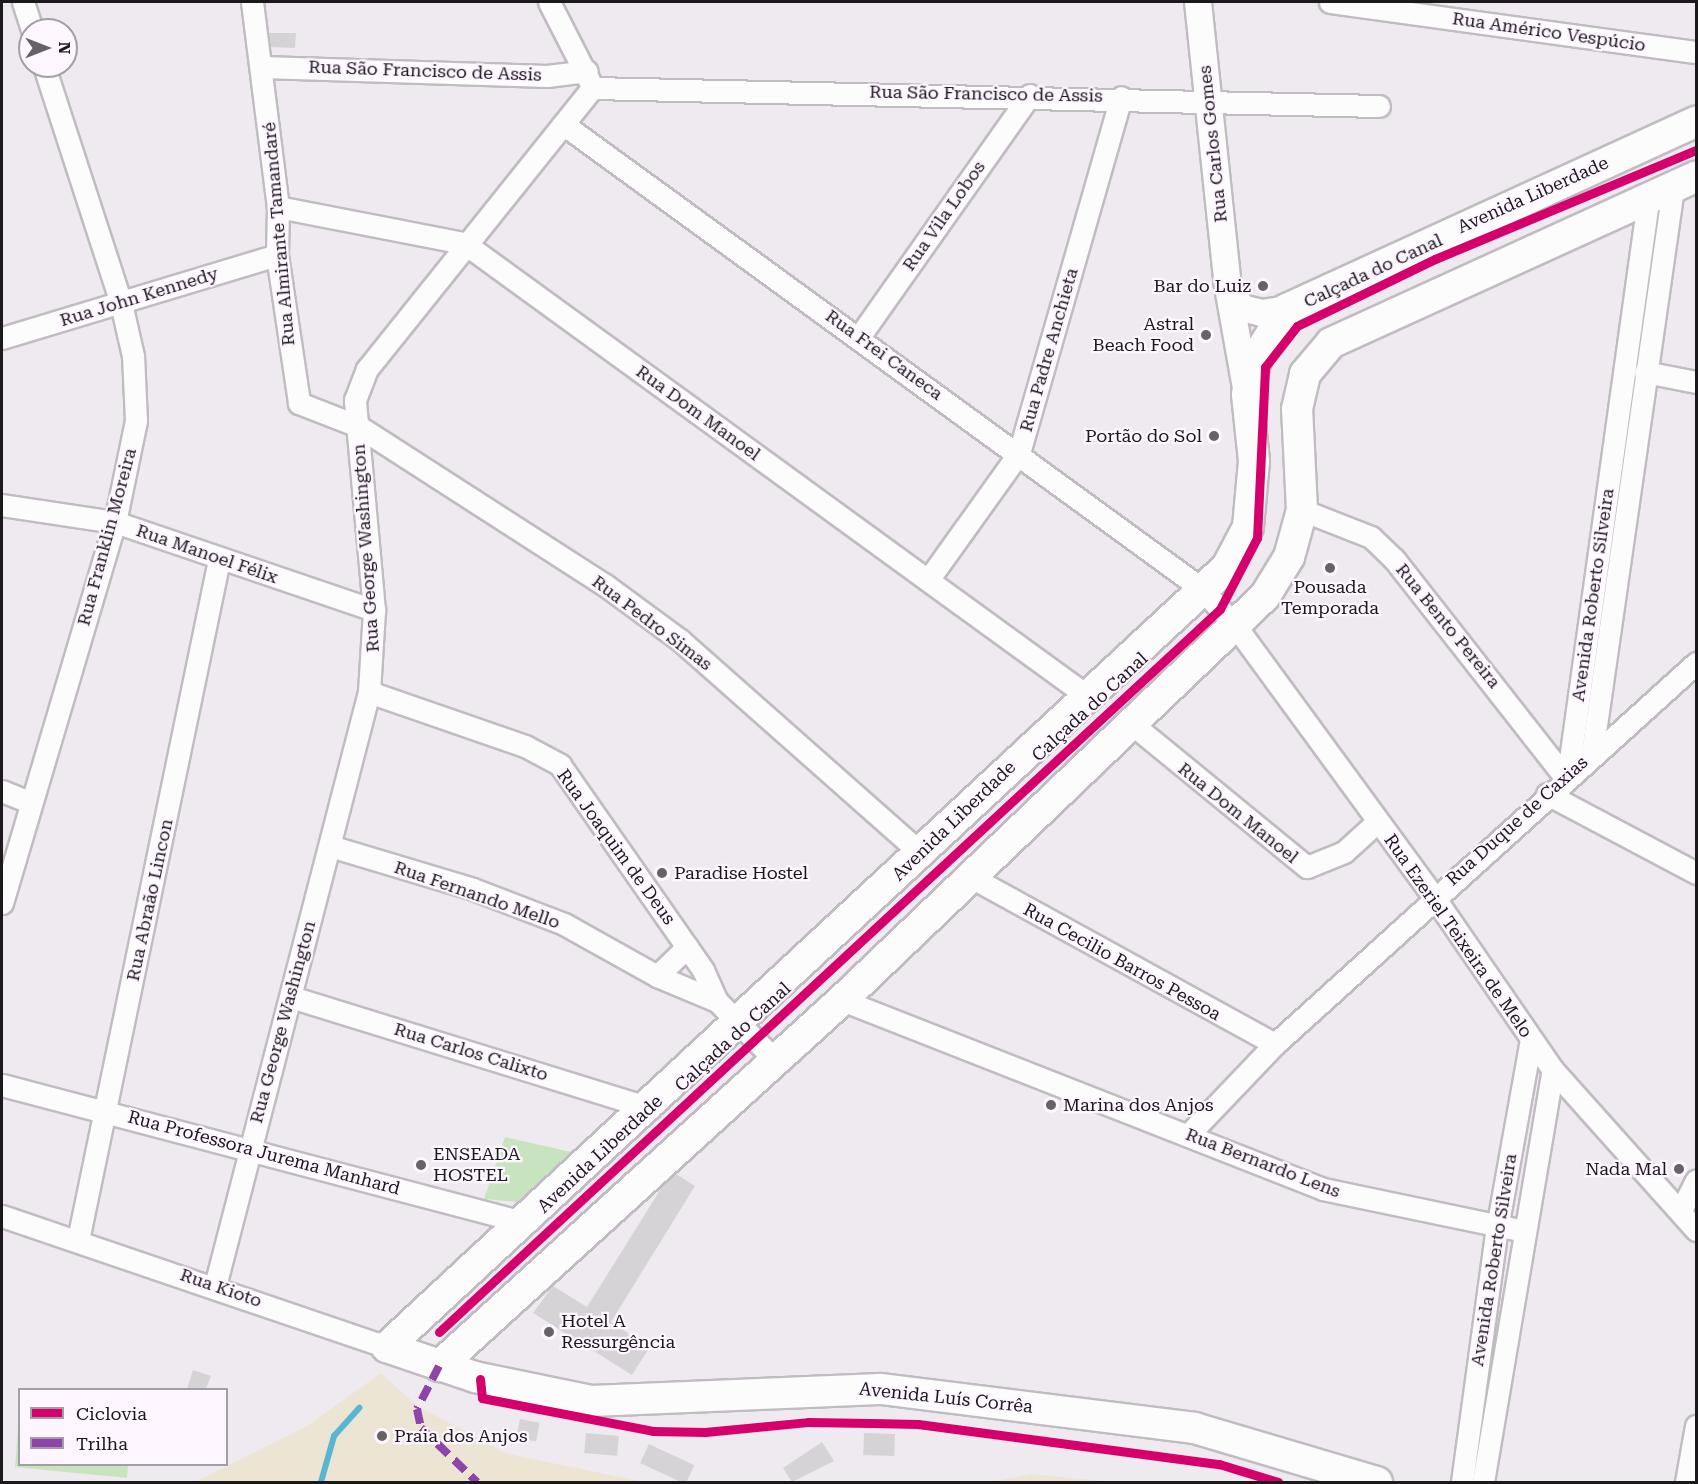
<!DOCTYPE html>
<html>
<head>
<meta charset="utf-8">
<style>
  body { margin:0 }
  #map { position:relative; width:1698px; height:1484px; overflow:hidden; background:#efeaf0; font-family:"Roboto Serif",serif }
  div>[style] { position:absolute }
  .green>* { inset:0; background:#c8e4bf }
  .sand>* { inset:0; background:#ede5d3 }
  .stream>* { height:6px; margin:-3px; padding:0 3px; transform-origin:3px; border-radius:3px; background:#58b6d1 }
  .building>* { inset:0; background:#d6d3d7; transform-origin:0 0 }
  .roads { filter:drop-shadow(2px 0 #c0bcc1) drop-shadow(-2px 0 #c0bcc1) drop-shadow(0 2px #c0bcc1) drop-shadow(0 -2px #c0bcc1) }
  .minor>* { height:21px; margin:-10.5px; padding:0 10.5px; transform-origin:10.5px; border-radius:10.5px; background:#fdfcfd }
  .tertiary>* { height:26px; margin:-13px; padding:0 13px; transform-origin:13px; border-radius:13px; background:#fdfcfd }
  .secondary>* { height:30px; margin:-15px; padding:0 15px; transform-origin:15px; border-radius:15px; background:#fdfcfd }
  .quiet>* { height:8px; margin-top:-4px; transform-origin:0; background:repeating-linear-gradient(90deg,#8e44ad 0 15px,transparent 0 23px) }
  .cycleway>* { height:9px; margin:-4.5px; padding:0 4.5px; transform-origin:4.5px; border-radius:4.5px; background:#d6006c }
  .dots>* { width:16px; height:16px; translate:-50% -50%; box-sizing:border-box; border:3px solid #fdf5ff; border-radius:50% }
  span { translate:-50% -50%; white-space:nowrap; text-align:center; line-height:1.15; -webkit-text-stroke:4.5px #fdf5ff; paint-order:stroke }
  .street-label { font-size:18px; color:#1c191c }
  .poi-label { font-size:18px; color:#1c191c }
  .right { translate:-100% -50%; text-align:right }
  .left { translate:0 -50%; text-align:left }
  .frame { position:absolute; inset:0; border:3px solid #1c191c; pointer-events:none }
  .legend { position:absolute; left:18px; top:1388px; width:210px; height:78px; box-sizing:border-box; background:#fdf5ff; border:2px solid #a39da4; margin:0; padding:8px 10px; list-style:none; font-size:18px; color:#1c191c }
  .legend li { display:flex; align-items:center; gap:12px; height:30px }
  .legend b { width:30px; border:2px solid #a39da4 }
  .north { position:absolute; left:18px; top:18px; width:60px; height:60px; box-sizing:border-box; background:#fdf5ff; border:2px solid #a39da4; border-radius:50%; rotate:90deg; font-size:16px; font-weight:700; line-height:24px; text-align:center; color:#1c191c }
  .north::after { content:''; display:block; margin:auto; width:21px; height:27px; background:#666266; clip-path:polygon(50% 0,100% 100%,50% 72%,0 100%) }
</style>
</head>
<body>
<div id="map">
  <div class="green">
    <i style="clip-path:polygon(505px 1137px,571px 1152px,517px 1202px,484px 1199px)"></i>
    <i style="clip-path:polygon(19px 1417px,20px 1464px,128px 1465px,127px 1478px,15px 1467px)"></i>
  </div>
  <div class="sand">
    <i style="clip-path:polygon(381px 1373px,416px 1405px,505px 1453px,644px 1482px,195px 1482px,307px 1426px)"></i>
    <i style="clip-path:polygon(1032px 1474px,1110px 1482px,990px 1482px)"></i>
  </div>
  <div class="stream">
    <i style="left:321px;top:1482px;width:48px;rotate:-74.2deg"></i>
    <i style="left:334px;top:1436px;width:38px;rotate:-48deg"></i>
  </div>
  <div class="building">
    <i style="clip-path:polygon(269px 33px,296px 33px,295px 48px,271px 47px)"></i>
    <i style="clip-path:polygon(676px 1174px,695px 1186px,611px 1322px,650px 1347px,632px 1375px,533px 1313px,553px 1286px,587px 1307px,662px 1187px)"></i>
    <i style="clip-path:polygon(193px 1370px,211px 1376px,206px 1389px,187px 1389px)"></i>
    <i style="left:520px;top:1419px;width:20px;height:19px;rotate:11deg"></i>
    <i style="left:586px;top:1433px;width:33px;height:20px;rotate:5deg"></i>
    <i style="left:864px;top:1433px;width:31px;height:22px;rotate:2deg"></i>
    <i style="clip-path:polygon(822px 1442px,834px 1461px,792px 1482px,783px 1468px)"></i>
    <i style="left:649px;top:1444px;width:50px;height:21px;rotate:25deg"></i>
  </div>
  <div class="roads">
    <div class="minor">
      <i style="left:23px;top:2px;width:29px;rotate:72deg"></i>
      <i style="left:252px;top:2px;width:207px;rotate:82.8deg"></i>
      <i style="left:278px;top:207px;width:48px;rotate:91.2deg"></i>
      <i style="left:277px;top:255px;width:150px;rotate:81.5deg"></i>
      <i style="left:299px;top:403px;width:63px;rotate:21.3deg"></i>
      <i style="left:358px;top:426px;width:294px;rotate:32.8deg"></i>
      <i style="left:605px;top:585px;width:93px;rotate:36.3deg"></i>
      <i style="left:680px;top:640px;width:322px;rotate:41.5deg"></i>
      <i style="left:549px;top:2px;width:90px;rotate:62.9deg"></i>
      <i style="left:1330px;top:2px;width:369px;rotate:7.8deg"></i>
      <i style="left:263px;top:67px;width:284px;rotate:1.8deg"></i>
      <i style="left:547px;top:76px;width:40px;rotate:-7.1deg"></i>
      <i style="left:592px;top:88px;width:787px;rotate:1.31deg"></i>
      <i style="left:563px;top:124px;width:790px;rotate:36.04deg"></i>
      <i style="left:1202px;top:589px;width:52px;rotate:48.1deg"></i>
      <i style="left:1237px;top:628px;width:333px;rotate:53.8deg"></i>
      <i style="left:1434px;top:897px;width:210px;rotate:55.5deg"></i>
      <i style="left:1553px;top:1070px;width:215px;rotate:48.2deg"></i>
      <i style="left:278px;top:207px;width:189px;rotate:11deg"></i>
      <i style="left:464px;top:243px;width:769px;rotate:36.01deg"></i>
      <i style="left:859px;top:337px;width:296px;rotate:-54.8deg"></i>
      <i style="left:2px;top:338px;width:287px;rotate:-16.8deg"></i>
      <i style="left:1645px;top:372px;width:52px;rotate:11.1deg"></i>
      <i style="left:2px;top:505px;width:114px;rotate:8.6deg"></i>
      <i style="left:115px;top:522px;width:274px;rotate:18.8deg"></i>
      <i style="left:1302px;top:510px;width:74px;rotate:21.4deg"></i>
      <i style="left:1371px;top:537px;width:32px;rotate:44deg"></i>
      <i style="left:1394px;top:559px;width:277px;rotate:51.9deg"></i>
      <i style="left:928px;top:580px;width:156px;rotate:-54.4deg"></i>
      <i style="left:1019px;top:453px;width:370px;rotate:-74deg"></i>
      <i style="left:369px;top:692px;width:165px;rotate:19.1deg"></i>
      <i style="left:525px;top:746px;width:40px;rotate:28deg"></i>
      <i style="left:560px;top:765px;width:250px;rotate:55.1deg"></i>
      <i style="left:703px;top:970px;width:34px;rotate:66deg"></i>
      <i style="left:717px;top:1001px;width:83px;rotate:45.5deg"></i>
      <i style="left:1132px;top:724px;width:226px;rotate:39.3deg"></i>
      <i style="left:1307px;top:867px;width:40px;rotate:-22deg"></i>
      <i style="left:1344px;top:852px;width:45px;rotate:-42.3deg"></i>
      <i style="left:1592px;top:753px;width:571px;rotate:-81.84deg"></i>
      <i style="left:1568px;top:774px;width:579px;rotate:-82.05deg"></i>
      <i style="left:2px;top:791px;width:31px;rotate:22deg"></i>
      <i style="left:1547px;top:794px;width:169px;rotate:27.9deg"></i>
      <i style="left:330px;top:846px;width:149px;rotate:16.7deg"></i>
      <i style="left:473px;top:889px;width:97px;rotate:21deg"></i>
      <i style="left:564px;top:924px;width:107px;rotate:29.2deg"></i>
      <i style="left:657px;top:976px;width:65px;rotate:22.6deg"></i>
      <i style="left:971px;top:877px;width:347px;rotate:28.8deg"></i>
      <i style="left:2px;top:903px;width:397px;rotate:-73.5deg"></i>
      <i style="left:115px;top:522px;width:103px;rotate:-78.3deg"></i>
      <i style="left:136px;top:421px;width:65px;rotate:-92.6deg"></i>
      <i style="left:133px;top:356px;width:54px;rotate:-102.8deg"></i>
      <i style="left:121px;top:303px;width:249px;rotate:-108deg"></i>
      <i style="left:657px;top:976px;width:42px;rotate:-44deg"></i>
      <i style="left:291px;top:997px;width:376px;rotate:17.2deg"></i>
      <i style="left:842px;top:1000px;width:517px;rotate:21.45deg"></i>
      <i style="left:1323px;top:1189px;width:205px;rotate:11.8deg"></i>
      <i style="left:2px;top:1085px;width:542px;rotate:14.75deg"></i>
      <i style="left:1189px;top:1134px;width:124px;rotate:-46.3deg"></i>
      <i style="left:1275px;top:1044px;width:568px;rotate:-42.14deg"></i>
      <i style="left:1681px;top:1210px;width:33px;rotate:-63deg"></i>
      <i style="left:2px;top:1216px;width:407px;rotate:18.8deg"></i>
      <i style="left:78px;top:1240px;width:694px;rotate:-78.29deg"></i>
      <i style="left:215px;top:1286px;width:614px;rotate:-75.47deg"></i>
      <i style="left:369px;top:692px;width:82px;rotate:-86.5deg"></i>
      <i style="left:374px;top:610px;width:211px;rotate:-95.2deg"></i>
      <i style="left:355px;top:400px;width:33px;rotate:-69deg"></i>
      <i style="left:367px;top:369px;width:360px;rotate:-51.3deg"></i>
      <i style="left:1462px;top:1482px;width:256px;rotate:-82.2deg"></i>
      <i style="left:1497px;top:1228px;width:192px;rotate:-79.8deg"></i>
      <i style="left:1483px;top:1482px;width:418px;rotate:-80.4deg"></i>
      <i style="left:1686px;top:1482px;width:57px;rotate:-79.9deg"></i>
    </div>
    <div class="tertiary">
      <i style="left:1198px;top:2px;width:287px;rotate:84deg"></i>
      <i style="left:1228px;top:287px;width:109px;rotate:79.9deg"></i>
      <i style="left:1228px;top:287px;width:25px;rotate:56deg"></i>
      <i style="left:1242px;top:308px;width:21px;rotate:14deg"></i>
      <i style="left:1262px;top:313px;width:25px;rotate:-9deg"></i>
    </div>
    <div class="secondary">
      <i style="left:439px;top:1366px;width:544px;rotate:-42.25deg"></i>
      <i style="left:842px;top:1000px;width:585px;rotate:-43.68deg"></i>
      <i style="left:1265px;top:596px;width:46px;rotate:-58.4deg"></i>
      <i style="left:1289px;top:557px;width:49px;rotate:-74.5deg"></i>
      <i style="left:1302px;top:510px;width:101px;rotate:-92.8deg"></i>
      <i style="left:1297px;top:409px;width:36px;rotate:-77deg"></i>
      <i style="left:1305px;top:374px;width:40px;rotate:-50deg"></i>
      <i style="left:1331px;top:343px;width:401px;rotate:-24.5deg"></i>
      <i style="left:1377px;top:1482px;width:190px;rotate:-163.5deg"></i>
      <i style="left:1195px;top:1428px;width:317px;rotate:-172.9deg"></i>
      <i style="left:880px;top:1389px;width:289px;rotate:177.6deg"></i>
      <i style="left:591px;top:1401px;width:118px;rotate:-168.3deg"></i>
      <i style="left:475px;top:1377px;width:93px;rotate:-161.2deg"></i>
      <i style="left:387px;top:1347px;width:1146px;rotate:-42.88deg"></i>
      <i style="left:1227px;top:567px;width:45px;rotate:-62.3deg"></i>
      <i style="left:1248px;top:527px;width:66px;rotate:-84.8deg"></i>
      <i style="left:1254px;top:461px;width:67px;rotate:-96deg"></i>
      <i style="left:1247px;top:394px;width:39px;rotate:-75deg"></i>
      <i style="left:1257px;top:356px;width:56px;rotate:-57.4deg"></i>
      <i style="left:1287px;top:309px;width:450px;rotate:-24.6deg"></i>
    </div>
  </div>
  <div class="quiet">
    <i style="left:439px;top:1366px;width:48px;rotate:117.1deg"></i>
    <i style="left:417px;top:1409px;width:19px;rotate:78deg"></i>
    <i style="left:421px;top:1428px;width:78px;rotate:44deg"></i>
  </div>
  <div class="cycleway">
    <i style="left:439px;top:1332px;width:1064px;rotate:-42.79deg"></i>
    <i style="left:1220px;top:609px;width:80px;rotate:-62.5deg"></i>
    <i style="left:1257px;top:538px;width:171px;rotate:-87.3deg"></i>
    <i style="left:1265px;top:367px;width:52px;rotate:-52deg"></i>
    <i style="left:1297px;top:326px;width:153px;rotate:-25.9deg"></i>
    <i style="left:1435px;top:259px;width:283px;rotate:-22.7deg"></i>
    <i style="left:480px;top:1379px;width:19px;rotate:84deg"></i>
    <i style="left:482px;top:1398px;width:174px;rotate:10.9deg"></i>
    <i style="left:653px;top:1431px;width:52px;rotate:1.1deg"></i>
    <i style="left:705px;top:1432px;width:103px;rotate:-5.5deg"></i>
    <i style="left:808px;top:1422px;width:110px;rotate:1deg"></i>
    <i style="left:918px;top:1424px;width:304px;rotate:7.6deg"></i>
    <i style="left:1219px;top:1464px;width:62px;rotate:17deg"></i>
  </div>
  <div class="dots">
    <i style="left:1263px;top:286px;background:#666266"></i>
    <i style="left:1206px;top:335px;background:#666266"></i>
    <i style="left:1214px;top:436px;background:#666266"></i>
    <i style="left:1330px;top:568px;background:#666266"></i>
    <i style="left:662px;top:873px;background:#666266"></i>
    <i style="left:1051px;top:1105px;background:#666266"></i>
    <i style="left:421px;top:1165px;background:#666266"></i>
    <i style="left:1679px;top:1169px;background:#666266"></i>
    <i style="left:549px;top:1332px;background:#666266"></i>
    <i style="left:382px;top:1436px;background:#666266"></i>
  </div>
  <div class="street-label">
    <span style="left:1549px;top:32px;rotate:8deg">Rua Américo Vespúcio</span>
    <span style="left:425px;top:71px;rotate:2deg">Rua São Francisco de Assis</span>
    <span style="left:986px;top:94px;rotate:1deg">Rua São Francisco de Assis</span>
    <span style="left:1213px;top:144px;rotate:-96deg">Rua Carlos Gomes</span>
    <span style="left:1533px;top:195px;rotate:-24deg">Avenida Liberdade</span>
    <span style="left:944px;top:216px;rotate:-55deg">Rua Vila Lobos</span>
    <span style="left:279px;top:234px;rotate:-95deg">Rua Almirante Tamandaré</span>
    <span style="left:1373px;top:271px;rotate:-25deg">Calçada do Canal</span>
    <span style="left:139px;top:297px;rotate:-17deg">Rua John Kennedy</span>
    <span style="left:1049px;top:350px;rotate:-74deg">Rua Padre Anchieta</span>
    <span style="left:884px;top:355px;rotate:36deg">Rua Frei Caneca</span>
    <span style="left:698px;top:413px;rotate:36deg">Rua Dom Manoel</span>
    <span style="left:107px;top:537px;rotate:-75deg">Rua Franklin Moreira</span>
    <span style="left:366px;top:548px;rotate:-94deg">Rua George Washington</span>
    <span style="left:207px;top:554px;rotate:19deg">Rua Manoel Félix</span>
    <span style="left:1593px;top:595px;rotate:-82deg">Avenida Roberto Silveira</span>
    <span style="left:652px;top:623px;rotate:37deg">Rua Pedro Simas</span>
    <span style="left:1448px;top:626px;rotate:51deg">Rua Bento Pereira</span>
    <span style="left:1090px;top:707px;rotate:-43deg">Calçada do Canal</span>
    <span style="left:1238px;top:813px;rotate:39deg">Rua Dom Manoel</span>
    <span style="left:954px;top:821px;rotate:-44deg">Avenida Liberdade</span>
    <span style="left:1517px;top:821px;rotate:-42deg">Rua Duque de Caxias</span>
    <span style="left:616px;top:847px;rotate:54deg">Rua Joaquim de Deus</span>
    <span style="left:477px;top:895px;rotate:19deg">Rua Fernando Mello</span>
    <span style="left:150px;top:900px;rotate:-78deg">Rua Abraão Lincon</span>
    <span style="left:1458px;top:936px;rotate:55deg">Rua Ezeriel Teixeira de Melo</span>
    <span style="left:1122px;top:962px;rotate:29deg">Rua Cecilio Barros Pessoa</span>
    <span style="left:283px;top:1022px;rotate:-75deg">Rua George Washington</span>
    <span style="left:733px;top:1037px;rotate:-43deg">Calçada do Canal</span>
    <span style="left:471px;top:1052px;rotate:17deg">Rua Carlos Calixto</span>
    <span style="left:264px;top:1153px;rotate:15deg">Rua Professora Jurema Manhard</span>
    <span style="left:600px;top:1154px;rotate:-43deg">Avenida Liberdade</span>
    <span style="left:1263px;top:1163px;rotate:21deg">Rua Bernardo Lens</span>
    <span style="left:1494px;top:1260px;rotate:-81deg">Avenida Roberto Silveira</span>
    <span style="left:221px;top:1288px;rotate:19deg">Rua Kioto</span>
    <span style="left:946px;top:1398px;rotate:6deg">Avenida Luís Corrêa</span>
  </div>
  <div class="poi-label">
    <span class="right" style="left:1251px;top:286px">Bar do Luiz</span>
    <span class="right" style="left:1194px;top:335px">Astral<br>Beach Food</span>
    <span class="right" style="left:1202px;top:436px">Portão do Sol</span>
    <span style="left:1330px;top:598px">Pousada<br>Temporada</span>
    <span class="left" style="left:674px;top:873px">Paradise Hostel</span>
    <span class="left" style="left:1063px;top:1105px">Marina dos Anjos</span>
    <span class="left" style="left:433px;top:1165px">ENSEADA<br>HOSTEL</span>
    <span class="right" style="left:1667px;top:1169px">Nada Mal</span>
    <span class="left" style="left:561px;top:1332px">Hotel A<br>Ressurgência</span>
    <span class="left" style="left:394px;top:1436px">Praia dos Anjos</span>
  </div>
  <div class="frame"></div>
  <ul class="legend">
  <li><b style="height:8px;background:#d6006c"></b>Ciclovia</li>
  <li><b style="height:8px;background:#8e44ad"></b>Trilha</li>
  </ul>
  <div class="north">N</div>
</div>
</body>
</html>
